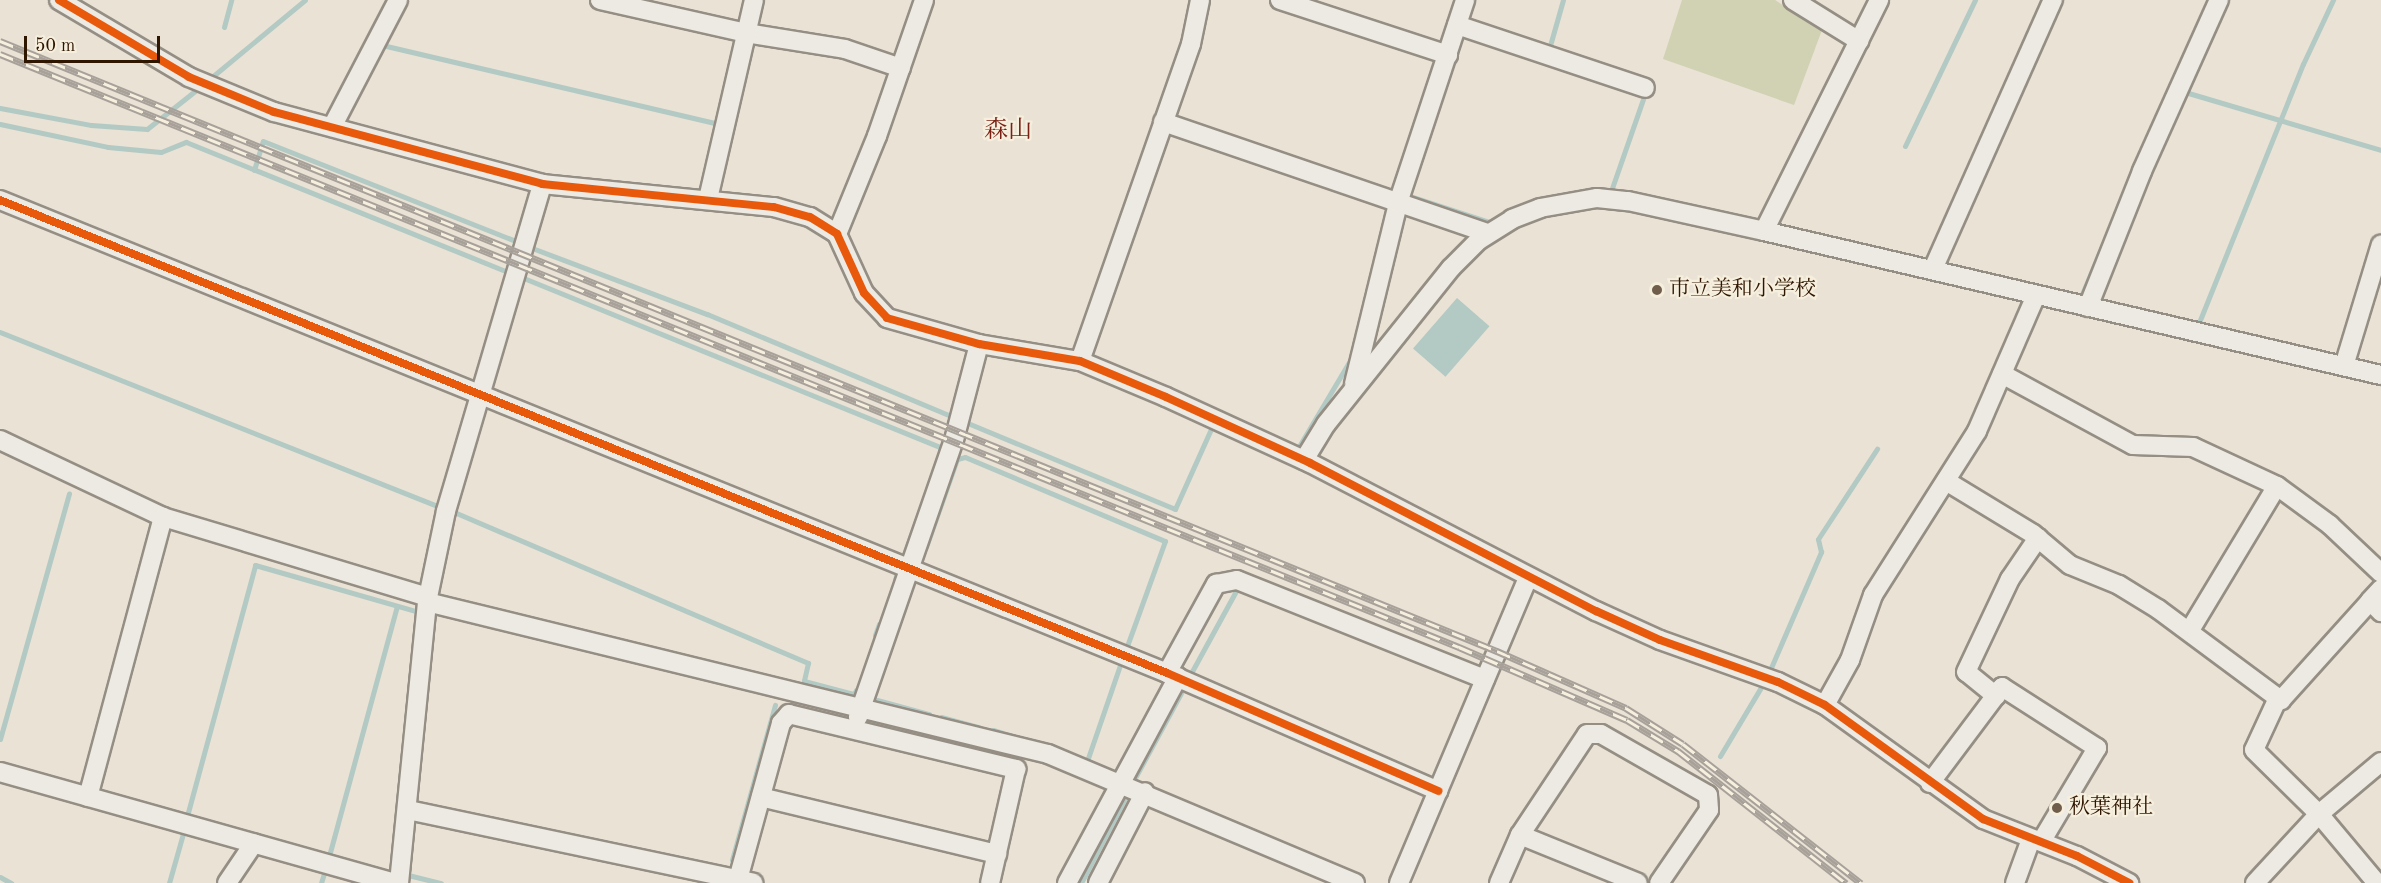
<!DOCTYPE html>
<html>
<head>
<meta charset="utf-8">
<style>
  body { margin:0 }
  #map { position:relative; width:2381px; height:883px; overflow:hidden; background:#e9e2d5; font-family:"Old Standard TT","Noto Serif JP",serif }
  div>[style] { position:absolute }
  .green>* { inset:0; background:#d0d2b3 }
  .water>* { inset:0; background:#b2c9c4; transform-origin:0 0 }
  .stream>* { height:5px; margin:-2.5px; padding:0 2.5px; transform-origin:2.5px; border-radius:2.5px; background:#b2c9c4 }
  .roads { filter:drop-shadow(2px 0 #958e84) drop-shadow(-2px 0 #958e84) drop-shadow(0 2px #958e84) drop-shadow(0 -2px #958e84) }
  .street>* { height:18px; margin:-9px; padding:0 9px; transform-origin:9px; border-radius:9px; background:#edeae3 }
  .rail>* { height:7px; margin-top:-3.5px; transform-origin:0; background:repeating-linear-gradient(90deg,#f6efde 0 14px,#a7a19a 0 28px); box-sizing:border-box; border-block:2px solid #a7a19a }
  .cycleway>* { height:8px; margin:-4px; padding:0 4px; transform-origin:4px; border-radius:4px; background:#e8590c }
  .dots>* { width:16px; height:16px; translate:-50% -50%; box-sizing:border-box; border:3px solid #f6efde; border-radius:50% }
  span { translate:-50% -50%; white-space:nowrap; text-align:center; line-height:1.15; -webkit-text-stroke:4.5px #f6efde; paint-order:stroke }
  .poi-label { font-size:21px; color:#2f1600 }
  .left { translate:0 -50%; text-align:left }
  .quarter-label { font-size:24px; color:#7a1f14 }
  .scale { position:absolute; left:24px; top:36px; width:136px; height:27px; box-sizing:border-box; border:3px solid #2f1600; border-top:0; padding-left:8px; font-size:18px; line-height:21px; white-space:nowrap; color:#2f1600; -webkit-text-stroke:4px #f6efde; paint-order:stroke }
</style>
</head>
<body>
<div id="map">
  <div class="green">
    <i style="clip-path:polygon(1682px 0,1775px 0,1822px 30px,1794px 105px,1663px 59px)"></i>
  </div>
  <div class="water">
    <i style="left:1457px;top:298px;width:43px;height:67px;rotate:41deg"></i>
  </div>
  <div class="stream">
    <i style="left:224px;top:27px;width:28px;rotate:-75deg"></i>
    <i style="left:382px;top:45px;width:345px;rotate:13.2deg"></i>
    <i style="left:1549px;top:49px;width:51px;rotate:-74.1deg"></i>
    <i style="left:207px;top:81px;width:127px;rotate:-39.6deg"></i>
    <i style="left:2185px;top:92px;width:204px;rotate:16.5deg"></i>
    <i style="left:0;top:108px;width:93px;rotate:10.6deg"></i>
    <i style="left:91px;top:125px;width:56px;rotate:4.1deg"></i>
    <i style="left:147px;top:129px;width:68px;rotate:-38.4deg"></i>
    <i style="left:0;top:124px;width:110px;rotate:12deg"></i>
    <i style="left:108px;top:147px;width:53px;rotate:5.4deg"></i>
    <i style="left:161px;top:152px;width:27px;rotate:-22deg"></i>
    <i style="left:186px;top:142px;width:345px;rotate:22deg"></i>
    <i style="left:1905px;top:146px;width:162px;rotate:-64.4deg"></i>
    <i style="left:254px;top:170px;width:30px;rotate:-73deg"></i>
    <i style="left:263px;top:141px;width:272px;rotate:21.6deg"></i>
    <i style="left:1605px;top:191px;width:6px"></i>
    <i style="left:1611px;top:191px;width:101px;rotate:-70.8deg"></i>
    <i style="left:1644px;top:96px;width:5px;rotate:-158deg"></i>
    <i style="left:1410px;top:196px;width:83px;rotate:18.2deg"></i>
    <i style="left:1489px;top:222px;width:11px;rotate:-22deg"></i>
    <i style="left:1543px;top:199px;width:42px;rotate:-9.7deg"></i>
    <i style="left:532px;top:248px;width:187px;rotate:20.7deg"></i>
    <i style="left:707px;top:314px;width:267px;rotate:22.7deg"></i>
    <i style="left:526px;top:279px;width:447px;rotate:22.1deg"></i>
    <i style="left:940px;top:447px;width:10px;rotate:90deg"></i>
    <i style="left:2080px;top:299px;width:88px;rotate:-67.2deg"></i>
    <i style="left:2200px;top:320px;width:276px;rotate:-68.1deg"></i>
    <i style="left:2303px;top:64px;width:71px;rotate:-64.9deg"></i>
    <i style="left:0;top:332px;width:471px;rotate:21.7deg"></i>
    <i style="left:970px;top:424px;width:222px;rotate:22.5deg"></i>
    <i style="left:1175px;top:509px;width:88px;rotate:-65.8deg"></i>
    <i style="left:1298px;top:448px;width:100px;rotate:-59.3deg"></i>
    <i style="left:454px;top:512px;width:385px;rotate:23.1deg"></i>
    <i style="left:808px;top:663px;width:18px;rotate:103deg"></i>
    <i style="left:804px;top:681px;width:52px;rotate:14.6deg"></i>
    <i style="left:854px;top:694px;width:4px;rotate:-63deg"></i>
    <i style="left:926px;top:547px;width:93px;rotate:-70.6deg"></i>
    <i style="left:957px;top:459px;width:8px;rotate:-14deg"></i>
    <i style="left:965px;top:457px;width:217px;rotate:22.8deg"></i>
    <i style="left:1165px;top:541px;width:112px;rotate:109.9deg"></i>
    <i style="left:903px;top:557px;width:50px;rotate:-70.1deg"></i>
    <i style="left:895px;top:580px;width:8px;rotate:-76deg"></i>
    <i style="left:875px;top:635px;width:12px;rotate:-70deg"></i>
    <i style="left:1770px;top:670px;width:129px;rotate:-66.6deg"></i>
    <i style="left:1821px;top:552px;width:13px;rotate:-103deg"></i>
    <i style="left:1818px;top:539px;width:108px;rotate:-56.8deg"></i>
    <i style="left:1190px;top:675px;width:96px;rotate:-61.3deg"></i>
    <i style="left:877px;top:700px;width:54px;rotate:15.1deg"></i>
    <i style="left:941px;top:717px;width:39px;rotate:15deg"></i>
    <i style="left:993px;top:730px;width:28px;rotate:17deg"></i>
    <i style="left:0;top:739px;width:255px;rotate:-74.3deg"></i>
    <i style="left:1720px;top:756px;width:84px;rotate:-59.2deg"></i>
    <i style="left:1081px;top:759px;width:6px;rotate:18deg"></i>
    <i style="left:1087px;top:761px;width:102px;rotate:-71deg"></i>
    <i style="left:1136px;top:776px;width:94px;rotate:-61.5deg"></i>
    <i style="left:187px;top:816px;width:260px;rotate:-74.8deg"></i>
    <i style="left:255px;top:565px;width:171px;rotate:16deg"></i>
    <i style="left:329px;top:856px;width:259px;rotate:-74.8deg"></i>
    <i style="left:732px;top:860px;width:161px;rotate:-74.5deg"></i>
    <i style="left:408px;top:875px;width:34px;rotate:14deg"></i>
    <i style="left:0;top:877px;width:13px;rotate:29deg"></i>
    <i style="left:169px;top:883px;width:55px;rotate:-74.2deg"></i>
    <i style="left:321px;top:883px;width:14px;rotate:-73deg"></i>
    <i style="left:1081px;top:883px;width:93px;rotate:-62.6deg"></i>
  </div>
  <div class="roads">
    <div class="street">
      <i style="left:59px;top:0;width:151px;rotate:30.6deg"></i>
      <i style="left:189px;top:77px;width:92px;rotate:22.4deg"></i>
      <i style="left:274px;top:112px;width:278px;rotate:15deg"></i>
      <i style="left:542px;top:184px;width:233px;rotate:5.7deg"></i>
      <i style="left:774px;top:207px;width:37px;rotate:16deg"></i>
      <i style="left:810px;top:217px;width:32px;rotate:32deg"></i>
      <i style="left:837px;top:234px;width:65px;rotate:65.4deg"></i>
      <i style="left:864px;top:293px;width:34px;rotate:47deg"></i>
      <i style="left:887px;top:318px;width:96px;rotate:15.8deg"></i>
      <i style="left:979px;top:344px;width:102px;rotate:9.6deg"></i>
      <i style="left:1080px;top:361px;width:93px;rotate:22.7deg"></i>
      <i style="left:1166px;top:397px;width:158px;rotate:24.6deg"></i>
      <i style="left:1310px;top:463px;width:322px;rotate:27.4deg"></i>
      <i style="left:1596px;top:611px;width:70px;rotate:24.4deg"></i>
      <i style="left:1660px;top:640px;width:125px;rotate:19.6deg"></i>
      <i style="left:1778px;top:682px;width:52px;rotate:26.1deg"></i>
      <i style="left:1825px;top:705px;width:195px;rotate:35.8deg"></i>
      <i style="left:1983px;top:819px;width:101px;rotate:21.5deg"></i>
      <i style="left:2077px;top:856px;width:59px;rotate:27.4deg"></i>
      <i style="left:600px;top:0;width:150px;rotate:12.7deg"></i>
      <i style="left:746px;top:33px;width:100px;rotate:9.2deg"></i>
      <i style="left:845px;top:49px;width:59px;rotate:18.7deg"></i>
      <i style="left:1280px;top:0;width:177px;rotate:18.1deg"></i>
      <i style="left:1793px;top:0;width:78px;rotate:31.8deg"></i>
      <i style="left:1457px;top:25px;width:198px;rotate:18.5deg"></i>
      <i style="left:1163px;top:122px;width:343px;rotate:18.9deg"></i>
      <i style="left:332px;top:127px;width:143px;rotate:-62.5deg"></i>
      <i style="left:708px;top:199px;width:204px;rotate:-77deg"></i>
      <i style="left:0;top:200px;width:1259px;rotate:22.06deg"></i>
      <i style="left:1167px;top:673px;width:296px;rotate:23.5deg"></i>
      <i style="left:1764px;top:231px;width:258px;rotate:-63.5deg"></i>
      <i style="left:837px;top:234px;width:106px;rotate:-67.8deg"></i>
      <i style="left:877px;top:136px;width:144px;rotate:-70.9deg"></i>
      <i style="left:1933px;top:269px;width:295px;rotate:-66deg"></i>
      <i style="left:2088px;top:307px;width:146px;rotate:-68.3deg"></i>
      <i style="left:2142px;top:171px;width:188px;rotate:-65.8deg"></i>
      <i style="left:1080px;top:361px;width:336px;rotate:-70.7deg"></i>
      <i style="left:1191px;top:44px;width:45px;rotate:-78.4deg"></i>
      <i style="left:2344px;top:366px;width:127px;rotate:-73.1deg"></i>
      <i style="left:2002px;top:374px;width:149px;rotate:28.5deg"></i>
      <i style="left:2133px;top:445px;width:60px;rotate:1.9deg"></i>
      <i style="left:2193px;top:447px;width:93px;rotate:24.9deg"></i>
      <i style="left:2277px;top:486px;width:66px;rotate:36.3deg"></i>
      <i style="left:2330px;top:525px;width:70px;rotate:43.3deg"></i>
      <i style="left:1354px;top:384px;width:186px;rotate:-76.3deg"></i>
      <i style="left:1398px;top:203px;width:214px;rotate:-71.7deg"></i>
      <i style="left:0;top:440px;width:180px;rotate:25.3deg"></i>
      <i style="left:163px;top:517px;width:277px;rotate:16.8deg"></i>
      <i style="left:1304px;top:460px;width:42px;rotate:-58.6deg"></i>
      <i style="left:1326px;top:424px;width:200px;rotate:-51.3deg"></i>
      <i style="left:1451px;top:268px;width:40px;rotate:-45deg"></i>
      <i style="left:1479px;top:240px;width:39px;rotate:-32deg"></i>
      <i style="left:1512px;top:219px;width:30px;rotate:-21deg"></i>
      <i style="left:1540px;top:208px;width:58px;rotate:-10deg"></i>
      <i style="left:1597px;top:198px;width:31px;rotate:6deg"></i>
      <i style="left:1628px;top:201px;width:139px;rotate:12.4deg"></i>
      <i style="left:1764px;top:231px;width:634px;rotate:13.14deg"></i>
      <i style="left:1946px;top:481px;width:102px;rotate:31.3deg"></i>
      <i style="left:2033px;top:534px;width:48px;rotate:40deg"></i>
      <i style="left:2070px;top:565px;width:53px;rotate:22.2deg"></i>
      <i style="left:2119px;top:585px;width:46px;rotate:31.6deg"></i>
      <i style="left:2158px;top:609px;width:149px;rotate:36.6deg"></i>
      <i style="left:2278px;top:698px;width:57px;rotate:114.8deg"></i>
      <i style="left:2254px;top:750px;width:91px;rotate:44.6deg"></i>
      <i style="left:2319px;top:814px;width:90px;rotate:50deg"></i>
      <i style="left:2381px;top:589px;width:16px;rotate:133deg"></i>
      <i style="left:2370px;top:601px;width:16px;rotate:45deg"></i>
      <i style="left:427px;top:602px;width:639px;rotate:13.75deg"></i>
      <i style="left:1048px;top:754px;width:333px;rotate:22.8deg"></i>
      <i style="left:2190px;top:630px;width:168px;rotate:-58.9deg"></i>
      <i style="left:1167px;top:673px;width:102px;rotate:-61.2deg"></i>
      <i style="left:1216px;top:584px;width:21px;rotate:-11deg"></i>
      <i style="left:1237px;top:580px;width:267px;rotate:21.8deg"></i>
      <i style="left:1996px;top:696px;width:38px;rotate:-141deg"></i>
      <i style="left:1966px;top:672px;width:103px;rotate:-64.7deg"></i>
      <i style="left:2010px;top:579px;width:50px;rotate:-55.7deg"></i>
      <i style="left:2278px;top:698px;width:4px;rotate:34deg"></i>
      <i style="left:2281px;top:700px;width:133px;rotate:-48deg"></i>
      <i style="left:1825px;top:705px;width:51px;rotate:-60.9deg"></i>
      <i style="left:1850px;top:660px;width:69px;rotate:-70.5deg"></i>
      <i style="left:1873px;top:595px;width:194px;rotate:-57.6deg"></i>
      <i style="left:1977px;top:431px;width:148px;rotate:-66.5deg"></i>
      <i style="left:858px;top:717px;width:293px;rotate:-70.9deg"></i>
      <i style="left:954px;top:440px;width:99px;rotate:-75.4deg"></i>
      <i style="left:0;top:772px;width:411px;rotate:15.7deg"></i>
      <i style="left:1930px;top:783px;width:120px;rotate:-53.1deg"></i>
      <i style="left:2002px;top:687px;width:113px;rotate:32.7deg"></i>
      <i style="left:2097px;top:748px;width:109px;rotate:120.8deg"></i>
      <i style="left:88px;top:797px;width:290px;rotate:-75deg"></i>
      <i style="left:761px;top:797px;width:243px;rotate:13.6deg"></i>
      <i style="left:408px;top:810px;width:353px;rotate:11.9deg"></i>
      <i style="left:1520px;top:835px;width:127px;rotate:22.1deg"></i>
      <i style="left:227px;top:883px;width:48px;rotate:-56deg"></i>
      <i style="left:399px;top:883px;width:282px;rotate:-84.3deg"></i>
      <i style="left:427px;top:602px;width:93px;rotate:-78.2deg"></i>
      <i style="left:446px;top:511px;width:341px;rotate:-73.6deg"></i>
      <i style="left:737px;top:883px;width:166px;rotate:-74.6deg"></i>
      <i style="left:781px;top:723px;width:12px;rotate:-48deg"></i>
      <i style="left:789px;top:714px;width:234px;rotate:13.6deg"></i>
      <i style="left:1016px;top:769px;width:117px;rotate:102.8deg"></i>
      <i style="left:1067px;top:883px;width:234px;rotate:-61.7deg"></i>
      <i style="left:1098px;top:883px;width:102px;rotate:-62.7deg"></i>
      <i style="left:1399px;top:883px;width:332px;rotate:-67.1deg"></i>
      <i style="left:1499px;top:883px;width:52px;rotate:-66.4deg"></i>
      <i style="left:1520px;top:835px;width:121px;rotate:-56.4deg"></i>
      <i style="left:1587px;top:734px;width:14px"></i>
      <i style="left:1601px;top:734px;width:123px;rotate:29.7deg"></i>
      <i style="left:1708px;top:795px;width:15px;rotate:86deg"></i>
      <i style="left:1709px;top:810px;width:88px;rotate:124.4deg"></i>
      <i style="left:2015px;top:883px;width:47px;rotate:-70deg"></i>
      <i style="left:2255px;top:883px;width:94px;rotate:-47.2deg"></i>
      <i style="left:2319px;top:814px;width:81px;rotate:-40deg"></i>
    </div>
  </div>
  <div class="rail">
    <i style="left:0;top:41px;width:1617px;rotate:22.17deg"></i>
    <i style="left:1497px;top:651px;width:141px;rotate:23.8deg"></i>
    <i style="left:1626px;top:708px;width:67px;rotate:32.3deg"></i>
    <i style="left:1683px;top:744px;width:226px;rotate:38deg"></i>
    <i style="left:0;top:54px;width:1575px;rotate:22.12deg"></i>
    <i style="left:1459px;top:647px;width:183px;rotate:23.5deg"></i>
    <i style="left:1627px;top:720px;width:60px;rotate:31.3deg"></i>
    <i style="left:1678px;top:751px;width:214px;rotate:38.2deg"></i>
  </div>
  <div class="cycleway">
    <i style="left:59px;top:0;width:151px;rotate:30.6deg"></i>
    <i style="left:189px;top:77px;width:92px;rotate:22.4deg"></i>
    <i style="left:274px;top:112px;width:278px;rotate:15deg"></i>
    <i style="left:542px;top:184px;width:233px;rotate:5.7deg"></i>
    <i style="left:774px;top:207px;width:37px;rotate:16deg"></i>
    <i style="left:810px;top:217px;width:32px;rotate:32deg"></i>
    <i style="left:837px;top:234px;width:65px;rotate:65.4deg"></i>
    <i style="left:864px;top:293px;width:34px;rotate:47deg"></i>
    <i style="left:887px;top:318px;width:96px;rotate:15.8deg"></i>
    <i style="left:979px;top:344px;width:102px;rotate:9.6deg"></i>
    <i style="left:1080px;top:361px;width:93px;rotate:22.7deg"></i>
    <i style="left:1166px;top:397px;width:158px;rotate:24.6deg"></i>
    <i style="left:1310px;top:463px;width:322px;rotate:27.4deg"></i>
    <i style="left:1596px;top:611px;width:70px;rotate:24.4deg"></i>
    <i style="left:1660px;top:640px;width:125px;rotate:19.6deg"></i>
    <i style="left:1778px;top:682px;width:52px;rotate:26.1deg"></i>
    <i style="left:1825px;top:705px;width:195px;rotate:35.8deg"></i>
    <i style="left:1983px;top:819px;width:101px;rotate:21.5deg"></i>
    <i style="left:2077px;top:856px;width:59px;rotate:27.4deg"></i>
    <i style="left:0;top:200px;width:1259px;rotate:22.06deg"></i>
    <i style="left:1167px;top:673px;width:296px;rotate:23.5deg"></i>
  </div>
  <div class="dots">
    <i style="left:1657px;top:290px;background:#705d4b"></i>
    <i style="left:2057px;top:808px;background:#705d4b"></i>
  </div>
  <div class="poi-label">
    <span class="left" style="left:1669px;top:290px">市立美和小学校</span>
    <span class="left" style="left:2069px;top:808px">秋葉神社</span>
  </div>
  <div class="quarter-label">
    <span style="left:1008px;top:132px">森山</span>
  </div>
  <div class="scale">50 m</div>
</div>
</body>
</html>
